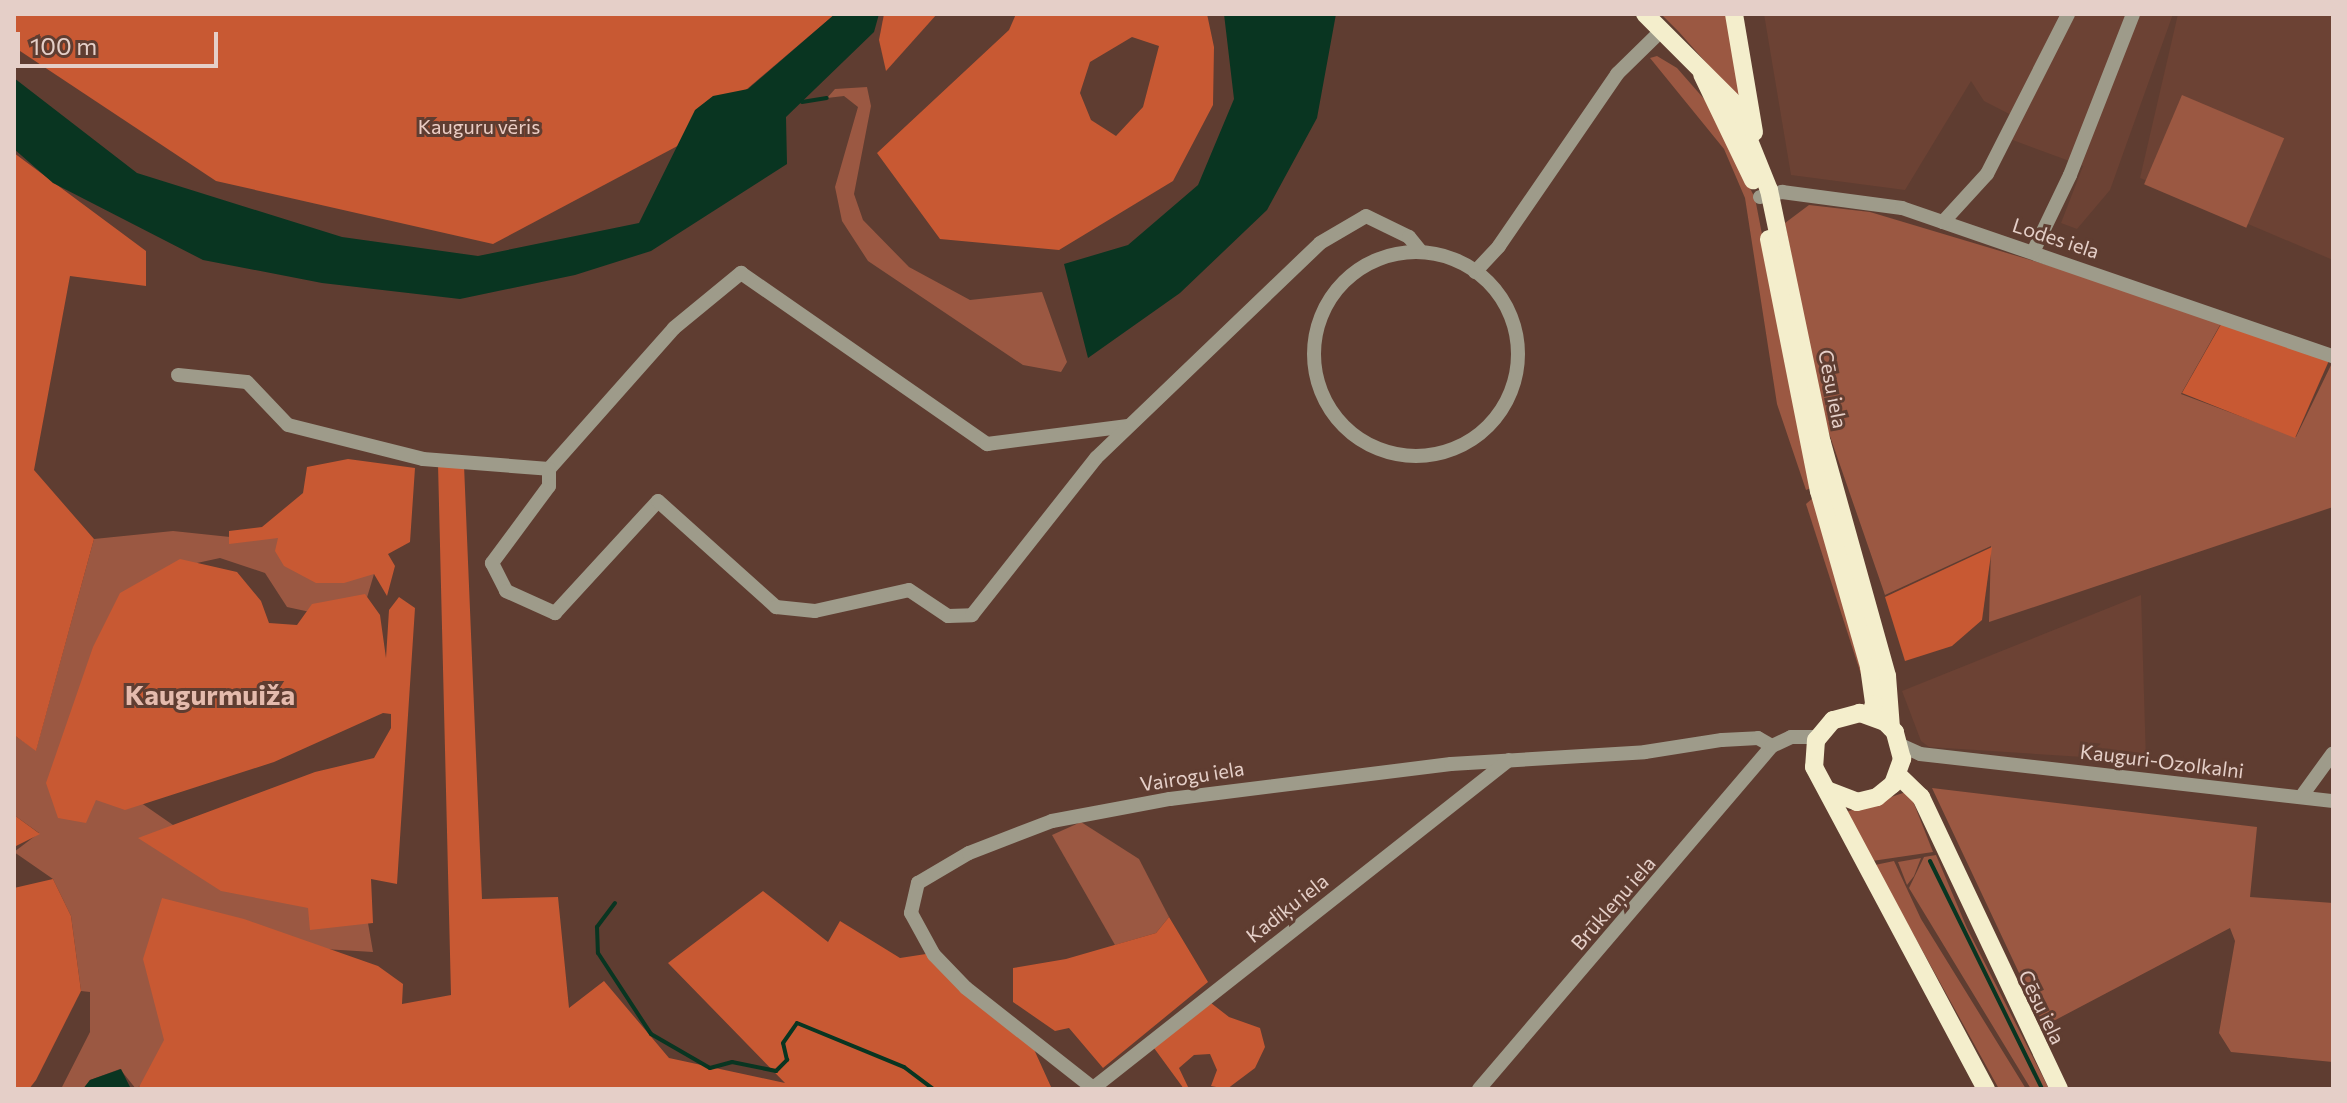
<!DOCTYPE html>
<html>
<head>
<meta charset="utf-8">
<style>
  body { margin:0 }
  #map { position:relative; width:2347px; height:1103px; overflow:hidden; background:#5f3d31; font-family:Commissioner,sans-serif }
  div>[style] { position:absolute }
  .built>* { inset:0; background:#6c4234 }
  .green>* { inset:0; background:#9b5842; transform-origin:0 0 }
  .forest>* { inset:0; background:#c85933 }
  .water>* { inset:0; background:#093521 }
  .stream>* { height:4px; margin:-2px; padding:0 2px; transform-origin:2px; border-radius:2px; background:#093521 }
  .minor>* { height:14px; margin:-7px; padding:0 7px; transform-origin:7px; border-radius:7px; background:#9e9b8a }
  .minor>.ring { margin:-7px; padding:0; box-sizing:content-box; background:none; border:14px solid #9e9b8a; border-radius:50% }
  .major>* { height:18px; margin:-9px; padding:0 9px; transform-origin:9px; border-radius:9px; background:#f4eecc }
  span { translate:-50% -50%; white-space:nowrap; text-align:center; line-height:1.15; -webkit-text-stroke:6px #5f3d31; paint-order:stroke }
  .park-label { font-size:20px; color:#ebcdc4 }
  .street-label { font-size:20px; color:#e5cfc8 }
  .district-label { font-size:28px; color:#e5bbad; font-weight:700 }
  .frame { position:absolute; inset:0; border:16px solid #e5cfc8; pointer-events:none }
  .scale { position:absolute; left:16px; top:32px; width:202px; height:36px; box-sizing:border-box; border:4px solid #e5cfc8; border-top:0; padding-left:10px; font-size:24px; line-height:28px; white-space:nowrap; color:#e5cfc8; -webkit-text-stroke:6px #5f3d31; paint-order:stroke }
</style>
</head>
<body>
<div id="map">
  <div class="built">
    <i style="clip-path:polygon(1764px 14px,2173px 14px,2110px 190px,2077px 229px,2061px 223px,2083px 166px,2010px 139px,2019px 119px,1984px 101px,1971px 81px,1905px 190px,1791px 175px)"></i>
    <i style="clip-path:polygon(2178px 14px,2333px 14px,2333px 260px,2140px 178px)"></i>
    <i style="clip-path:polygon(2141px 595px,2146px 761px,1929px 747px,1921px 741px,1902px 691px)"></i>
  </div>
  <div class="green">
    <i style="clip-path:polygon(1661px 14px,1729px 14px,1741px 102px,1679px 32px)"></i>
    <i style="clip-path:polygon(1657px 56px,1677px 68px,1705px 100px,1755px 198px,1811px 488px,1806px 490px,1777px 404px,1745px 198px,1724px 149px,1650px 58px)"></i>
    <i style="clip-path:polygon(867px 87px,871px 106px,854px 194px,863px 220px,909px 267px,970px 300px,1042px 292px,1067px 362px,1061px 372px,1023px 365px,868px 261px,842px 221px,835px 187px,858px 107px,844px 96px,827px 98px,835px 89px)"></i>
    <i style="left:2182px;top:95px;width:111px;height:97px;rotate:23deg"></i>
    <i style="clip-path:polygon(1809px 205px,1870px 212px,2224px 318px,2181px 394px,2296px 437px,2333px 361px,2333px 507px,1989px 622px,1991px 546px,1885px 595px,1822px 413px,1785px 223px)"></i>
    <i style="clip-path:polygon(1814px 497px,1868px 696px,1806px 504px)"></i>
    <i style="clip-path:polygon(287px 523px,374px 574px,366px 601px,324px 615px,287px 607px,265px 573px,220px 558px,183px 566px,105px 778px,215px 854px,363px 894px,373px 952px,291px 947px,177px 1015px,166px 1064px,136px 1089px,120px 1069px,90px 1080px,83px 1089px,61px 1089px,90px 1032px,90px 992px,81px 991px,71px 916px,53px 879px,14px 852px,39px 833px,14px 815px,14px 735px,36px 750px,94px 539px,173px 531px,249px 539px)"></i>
    <i style="clip-path:polygon(1932px 788px,2257px 827px,2250px 897px,2333px 903px,2333px 1062px,2231px 1052px,2219px 1033px,2235px 941px,2230px 928px,2044px 1026px)"></i>
    <i style="clip-path:polygon(1909px 791px,1933px 852px,1872px 861px,1846px 812px)"></i>
    <i style="clip-path:polygon(1081px 822px,1139px 859px,1169px 917px,1156px 933px,1115px 945px,1052px 835px)"></i>
    <i style="clip-path:polygon(1936px 855px,1967px 928px,2049px 1089px,2031px 1089px,1909px 888px,1924px 857px)"></i>
    <i style="clip-path:polygon(1921px 858px,1914px 876px,1907px 885px,1898px 862px)"></i>
    <i style="clip-path:polygon(1894px 861px,1921px 919px,2026px 1089px,1999px 1089px,1875px 865px)"></i>
  </div>
  <div class="forest">
    <i style="clip-path:polygon(14px 14px,835px 14px,685px 142px,493px 244px,216px 181px,14px 47px)"></i>
    <i style="clip-path:polygon(884px 14px,937px 14px,886px 71px,879px 40px)"></i>
    <i style="clip-path:polygon(evenodd,1016px 14px,1207px 14px,1214px 47px,1213px 105px,1173px 181px,1059px 250px,940px 239px,877px 153px,1009px 30px,1016px 14px,1132px 37px,1159px 46px,1143px 107px,1116px 136px,1091px 120px,1080px 93px,1090px 62px,1132px 37px)"></i>
    <i style="clip-path:polygon(14px 153px,146px 251px,146px 286px,70px 276px,34px 470px,94px 539px,36px 751px,14px 735px)"></i>
    <i style="clip-path:polygon(2224px 319px,2331px 356px,2295px 438px,2182px 393px)"></i>
    <i style="clip-path:polygon(348px 459px,415px 468px,410px 542px,388px 554px,395px 566px,387px 596px,374px 574px,344px 583px,316px 583px,284px 566px,275px 551px,278px 538px,229px 544px,229px 531px,262px 527px,303px 493px,307px 467px)"></i>
    <i style="clip-path:polygon(438px 464px,464px 465px,482px 899px,558px 897px,569px 1008px,604px 981px,669px 1058px,785px 1083px,668px 963px,763px 891px,828px 942px,840px 921px,900px 958px,926px 954px,1032px 1045px,1052px 1089px,138px 1089px,164px 1040px,143px 959px,162px 898px,244px 919px,378px 966px,403px 984px,402px 1004px,451px 995px)"></i>
    <i style="clip-path:polygon(1992px 547px,1982px 620px,1952px 646px,1905px 661px,1885px 597px)"></i>
    <i style="clip-path:polygon(180px 559px,237px 572px,261px 601px,269px 623px,297px 625px,312px 604px,365px 594px,380px 615px,386px 658px,389px 610px,399px 597px,415px 608px,397px 884px,371px 879px,373px 923px,310px 930px,308px 908px,221px 891px,138px 838px,315px 772px,374px 758px,391px 728px,391px 714px,383px 713px,274px 762px,125px 810px,96px 800px,86px 823px,58px 818px,46px 783px,93px 647px,120px 593px)"></i>
    <i style="clip-path:polygon(14px 815px,40px 834px,14px 847px)"></i>
    <i style="clip-path:polygon(53px 879px,71px 916px,81px 991px,36px 1080px,29px 1089px,14px 1089px,14px 888px)"></i>
    <i style="clip-path:polygon(1169px 917px,1208px 982px,1103px 1068px,1069px 1028px,1055px 1031px,1013px 1002px,1013px 968px,1066px 959px,1156px 933px)"></i>
    <i style="clip-path:polygon(1211px 1003px,1229px 1017px,1260px 1028px,1265px 1047px,1255px 1068px,1227px 1089px,1211px 1086px,1217px 1070px,1210px 1054px,1194px 1055px,1179px 1068px,1189px 1089px,1184px 1089px,1154px 1048px)"></i>
  </div>
  <div class="water">
    <i style="clip-path:polygon(835px 14px,879px 14px,874px 32px,786px 117px,787px 164px,651px 251px,575px 275px,460px 299px,322px 283px,203px 260px,53px 183px,14px 149px,14px 78px,137px 173px,342px 237px,478px 256px,639px 223px,695px 110px,713px 96px,748px 89px)"></i>
    <i style="clip-path:polygon(1224px 14px,1336px 14px,1317px 118px,1267px 210px,1180px 293px,1088px 358px,1064px 264px,1128px 245px,1198px 185px,1234px 99px)"></i>
    <i style="clip-path:polygon(121px 1069px,131px 1089px,83px 1089px,90px 1080px)"></i>
  </div>
  <div class="stream">
    <i style="left:802px;top:102px;width:25px;rotate:-9deg"></i>
    <i style="left:1930px;top:861px;width:254px;rotate:63.8deg"></i>
    <i style="left:615px;top:903px;width:30px;rotate:127deg"></i>
    <i style="left:597px;top:927px;width:26px;rotate:88deg"></i>
    <i style="left:598px;top:953px;width:97px;rotate:56.8deg"></i>
    <i style="left:651px;top:1034px;width:68px;rotate:30deg"></i>
    <i style="left:710px;top:1068px;width:23px;rotate:-15deg"></i>
    <i style="left:732px;top:1062px;width:45px;rotate:11.6deg"></i>
    <i style="left:776px;top:1071px;width:16px;rotate:-45deg"></i>
    <i style="left:787px;top:1060px;width:17px;rotate:-103deg"></i>
    <i style="left:783px;top:1043px;width:24px;rotate:-55deg"></i>
    <i style="left:797px;top:1023px;width:116px;rotate:22.4deg"></i>
    <i style="left:904px;top:1067px;width:36px;rotate:37deg"></i>
  </div>
  <div class="minor">
    <i style="left:1760px;top:197px;width:23px;rotate:-13deg"></i>
    <i style="left:1782px;top:192px;width:121px;rotate:7.6deg"></i>
    <i style="left:1902px;top:208px;width:456px;rotate:19deg"></i>
    <i style="left:1943px;top:222px;width:65px;rotate:-47.5deg"></i>
    <i style="left:1987px;top:174px;width:179px;rotate:-63.1deg"></i>
    <i style="left:2033px;top:252px;width:85px;rotate:-64.3deg"></i>
    <i style="left:2070px;top:175px;width:173px;rotate:-68.6deg"></i>
    <i class="ring" style="left:1314px;top:252px;width:190px;height:190px"></i>
    <i style="left:1475px;top:272px;width:35px;rotate:-47deg"></i>
    <i style="left:1499px;top:246px;width:209px;rotate:-55.5deg"></i>
    <i style="left:1617px;top:74px;width:60px;rotate:-44.3deg"></i>
    <i style="left:178px;top:375px;width:69px;rotate:5.8deg"></i>
    <i style="left:247px;top:382px;width:59px;rotate:46.4deg"></i>
    <i style="left:288px;top:425px;width:139px;rotate:14.1deg"></i>
    <i style="left:423px;top:459px;width:126px;rotate:4.5deg"></i>
    <i style="left:549px;top:469px;width:188px;rotate:-48.4deg"></i>
    <i style="left:674px;top:328px;width:87px;rotate:-39.4deg"></i>
    <i style="left:741px;top:273px;width:300px;rotate:34.8deg"></i>
    <i style="left:987px;top:444px;width:142px;rotate:-7.3deg"></i>
    <i style="left:549px;top:469px;width:17px;rotate:90deg"></i>
    <i style="left:549px;top:486px;width:96px;rotate:126.5deg"></i>
    <i style="left:492px;top:563px;width:31px;rotate:63deg"></i>
    <i style="left:506px;top:591px;width:54px;rotate:24.2deg"></i>
    <i style="left:555px;top:613px;width:152px;rotate:-47.4deg"></i>
    <i style="left:658px;top:501px;width:159px;rotate:41.9deg"></i>
    <i style="left:776px;top:607px;width:39px;rotate:6deg"></i>
    <i style="left:815px;top:611px;width:96px;rotate:-12.6deg"></i>
    <i style="left:909px;top:590px;width:47px;rotate:33.7deg"></i>
    <i style="left:948px;top:616px;width:24px;rotate:-2deg"></i>
    <i style="left:972px;top:615px;width:200px;rotate:-51.7deg"></i>
    <i style="left:1096px;top:458px;width:310px;rotate:-43.8deg"></i>
    <i style="left:1320px;top:243px;width:53px;rotate:-30.4deg"></i>
    <i style="left:1366px;top:216px;width:48px;rotate:26deg"></i>
    <i style="left:1409px;top:237px;width:19px;rotate:51deg"></i>
    <i style="left:1900px;top:745px;width:22px;rotate:24deg"></i>
    <i style="left:1920px;top:754px;width:416px;rotate:6.5deg"></i>
    <i style="left:2301px;top:797px;width:54px;rotate:-54deg"></i>
    <i style="left:1093px;top:1088px;width:162px;rotate:-141.8deg"></i>
    <i style="left:966px;top:988px;width:46px;rotate:-134.1deg"></i>
    <i style="left:934px;top:955px;width:48px;rotate:-118.7deg"></i>
    <i style="left:911px;top:913px;width:31px;rotate:-77deg"></i>
    <i style="left:918px;top:883px;width:59px;rotate:-30.5deg"></i>
    <i style="left:969px;top:853px;width:89px;rotate:-21.1deg"></i>
    <i style="left:1052px;top:821px;width:120px;rotate:-10.6deg"></i>
    <i style="left:1170px;top:799px;width:283px;rotate:-7.1deg"></i>
    <i style="left:1451px;top:764px;width:194px;rotate:-3.5deg"></i>
    <i style="left:1645px;top:752px;width:78px;rotate:-8.9deg"></i>
    <i style="left:1722px;top:740px;width:36px;rotate:-3deg"></i>
    <i style="left:1758px;top:738px;width:16px;rotate:30deg"></i>
    <i style="left:1092px;top:1089px;width:531px;rotate:-38.27deg"></i>
    <i style="left:1479px;top:1089px;width:451px;rotate:-49.5deg"></i>
    <i style="left:1772px;top:746px;width:21px;rotate:-25deg"></i>
    <i style="left:1791px;top:737px;width:27px"></i>
  </div>
  <div class="major">
    <i style="left:1645px;top:14px;width:126px;rotate:45deg"></i>
    <i style="left:1734px;top:103px;width:94px;rotate:68.1deg"></i>
    <i style="left:1769px;top:190px;width:258px;rotate:78.2deg"></i>
    <i style="left:1822px;top:443px;width:242px;rotate:74.4deg"></i>
    <i style="left:1887px;top:676px;width:52px;rotate:85.6deg"></i>
    <i style="left:1734px;top:14px;width:120px;rotate:80.4deg"></i>
    <i style="left:1702px;top:74px;width:118px;rotate:64.3deg"></i>
    <i style="left:1769px;top:239px;width:257px;rotate:78.8deg"></i>
    <i style="left:1819px;top:491px;width:183px;rotate:74.1deg"></i>
    <i style="left:1869px;top:667px;width:37px;rotate:82deg"></i>
    <i style="left:1874px;top:704px;width:12px;rotate:110deg"></i>
    <i style="left:1898px;top:775px;width:32px;rotate:44deg"></i>
    <i style="left:1921px;top:797px;width:323px;rotate:64.7deg"></i>
    <i style="left:1829px;top:791px;width:30px;rotate:21deg"></i>
    <i style="left:1857px;top:802px;width:21px;rotate:-14deg"></i>
    <i style="left:1877px;top:797px;width:21px;rotate:-39deg"></i>
    <i style="left:1893px;top:784px;width:27px;rotate:-70deg"></i>
    <i style="left:1902px;top:759px;width:28px;rotate:-105deg"></i>
    <i style="left:1895px;top:732px;width:14px;rotate:-135deg"></i>
    <i style="left:1885px;top:722px;width:27px;rotate:-160deg"></i>
    <i style="left:1860px;top:713px;width:28px;rotate:165deg"></i>
    <i style="left:1833px;top:720px;width:26px;rotate:130deg"></i>
    <i style="left:1816px;top:740px;width:27px;rotate:94deg"></i>
    <i style="left:1814px;top:767px;width:365px;rotate:61.9deg"></i>
  </div>
  <div class="park-label">
    <span style="left:479px;top:126px">Kauguru vēris</span>
  </div>
  <div class="street-label">
    <span style="left:2056px;top:238px;rotate:18deg">Lodes iela</span>
    <span style="left:1833px;top:389px;rotate:79deg">Cēsu iela</span>
    <span style="left:2162px;top:761px;rotate:7deg">Kauguri-Ozolkalni</span>
    <span style="left:1192px;top:776px;rotate:-9deg">Vairogu iela</span>
    <span style="left:1613px;top:903px;rotate:-49deg">Brūkleņu iela</span>
    <span style="left:1287px;top:908px;rotate:-38deg">Kadiķu iela</span>
    <span style="left:2042px;top:1007px;rotate:64deg">Cēsu iela</span>
  </div>
  <div class="district-label">
    <span style="left:210px;top:694px">Kaugurmuiža</span>
  </div>
  <div class="frame"></div>
  <div class="scale">100 m</div>
</div>
</body>
</html>
